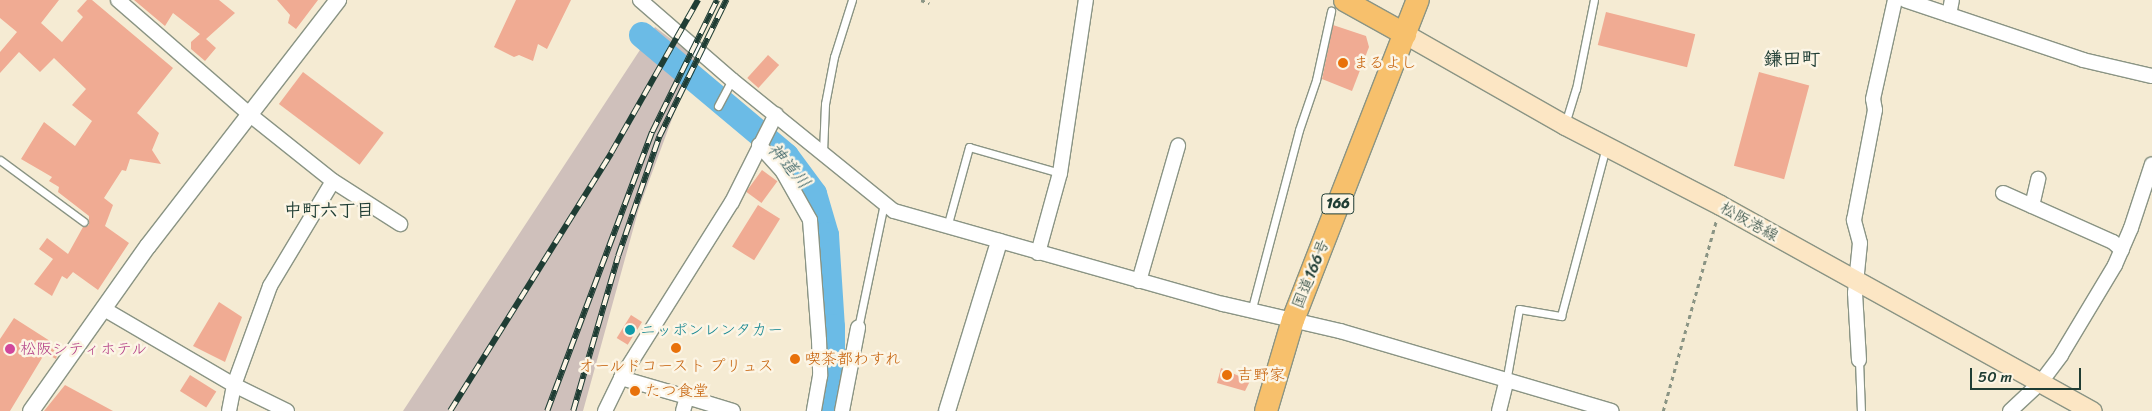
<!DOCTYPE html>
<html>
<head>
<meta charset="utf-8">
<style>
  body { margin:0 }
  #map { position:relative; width:2152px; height:411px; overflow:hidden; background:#f5ebd3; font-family:Sriracha,"Klee One",sans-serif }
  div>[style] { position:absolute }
  .industrial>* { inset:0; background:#cfc0bb }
  .river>* { height:26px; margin:-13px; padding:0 13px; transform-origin:13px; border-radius:13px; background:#6bbbe6 }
  .building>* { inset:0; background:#f0ab93; transform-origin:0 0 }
  .path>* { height:2.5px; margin-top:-1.25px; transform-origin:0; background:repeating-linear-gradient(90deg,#8a9484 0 4px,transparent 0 8px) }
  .roads { filter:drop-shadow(1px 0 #8a9484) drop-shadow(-1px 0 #8a9484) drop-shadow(0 1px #8a9484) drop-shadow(0 -1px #8a9484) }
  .service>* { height:7px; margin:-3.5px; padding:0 3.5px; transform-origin:3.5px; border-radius:3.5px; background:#fff }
  .minor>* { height:14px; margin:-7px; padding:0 7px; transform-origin:7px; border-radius:7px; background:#fff }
  .tertiary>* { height:16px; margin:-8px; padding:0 8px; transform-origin:8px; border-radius:8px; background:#fff }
  .secondary>* { height:19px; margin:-9.5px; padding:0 9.5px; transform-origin:9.5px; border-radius:9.5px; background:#fce6c4 }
  .primary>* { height:21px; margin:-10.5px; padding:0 10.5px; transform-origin:10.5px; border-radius:10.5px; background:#f7c06c }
  .trunk>* { height:22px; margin:-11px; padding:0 11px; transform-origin:11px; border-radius:11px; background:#f7c06c }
  .rail>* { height:5.5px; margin-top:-2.75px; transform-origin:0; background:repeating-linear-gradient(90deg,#fcf5e5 0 11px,#1f3d34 0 22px); box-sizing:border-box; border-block:1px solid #1f3d34 }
  .dots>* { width:14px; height:14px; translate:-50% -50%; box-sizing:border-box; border:2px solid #fcf5e5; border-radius:50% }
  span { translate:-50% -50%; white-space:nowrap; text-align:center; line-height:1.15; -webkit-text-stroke:5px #fcf5e5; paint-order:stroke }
  .shield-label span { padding:1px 4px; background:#fcf5e5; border:1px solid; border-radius:4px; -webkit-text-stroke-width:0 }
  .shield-label { font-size:15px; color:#1f3d34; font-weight:700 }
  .food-label { font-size:16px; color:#c56008 }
  .left { translate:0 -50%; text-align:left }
  .street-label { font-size:16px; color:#1f3d34 }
  .culture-label { font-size:16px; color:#0d838f }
  .hotel-label { font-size:16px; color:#b23c85 }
  .water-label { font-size:18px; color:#325c60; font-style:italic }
  .neighbourhood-label { font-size:18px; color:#1f3d34; font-weight:700 }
  .quarter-label { font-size:19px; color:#1f3d34; font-weight:700 }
  .scale { position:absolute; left:1970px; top:368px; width:111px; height:22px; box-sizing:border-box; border:2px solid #1f3d34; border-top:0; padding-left:6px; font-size:15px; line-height:18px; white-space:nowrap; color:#1f3d34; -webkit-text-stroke:4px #fcf5e5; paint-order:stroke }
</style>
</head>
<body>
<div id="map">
  <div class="industrial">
    <i style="clip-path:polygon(655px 27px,695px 57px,639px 208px,583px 411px,403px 411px)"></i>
  </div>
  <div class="river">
    <i style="left:642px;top:35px;width:188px;rotate:40deg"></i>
    <i style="left:786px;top:156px;width:47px;rotate:53.6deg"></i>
    <i style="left:814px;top:194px;width:43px;rotate:73.7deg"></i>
    <i style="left:826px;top:235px;width:92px;rotate:86.3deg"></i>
    <i style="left:832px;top:327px;width:53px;rotate:90deg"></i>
    <i style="left:832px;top:380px;width:32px;rotate:103deg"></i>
  </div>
  <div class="building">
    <i style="clip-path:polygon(0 0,59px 0,41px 23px,62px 42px,83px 17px,77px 11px,87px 0,92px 0,173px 68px,137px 113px,159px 133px,152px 150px,161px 164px,130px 159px,126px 171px,122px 170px,104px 198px,113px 205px,105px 226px,129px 243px,98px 290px,73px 272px,67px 279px,62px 276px,52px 296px,34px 284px,53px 259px,39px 249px,47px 238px,68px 254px,83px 227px,89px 225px,89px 216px,58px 192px,59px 187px,49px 181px,52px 177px,21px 159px,44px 122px,75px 146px,92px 121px,72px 105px,86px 89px,54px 58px,40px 72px,19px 52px,0 73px,0 52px,17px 32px,0 18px)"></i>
    <i style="clip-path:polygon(134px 0,219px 0,235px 13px,206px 39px,216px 48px,205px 61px,191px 49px,191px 42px,200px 34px,173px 13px,165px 26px)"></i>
    <i style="clip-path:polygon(277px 0,318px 0,296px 29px,288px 23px,290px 15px)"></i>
    <i style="clip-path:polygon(516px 0,571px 0,547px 49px,538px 44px,533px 61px,519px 55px,514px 57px,494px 47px)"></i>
    <i style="left:1606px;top:12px;width:92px;height:34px;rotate:14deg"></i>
    <i style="clip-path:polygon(1333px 25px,1366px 36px,1369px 47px,1352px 91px,1322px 79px)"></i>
    <i style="left:768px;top:55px;width:15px;height:31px;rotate:42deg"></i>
    <i style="left:303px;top:72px;width:101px;height:40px;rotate:37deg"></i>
    <i style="left:1759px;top:72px;width:52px;height:97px;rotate:15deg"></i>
    <i style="left:762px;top:170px;width:19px;height:27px;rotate:36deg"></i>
    <i style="left:758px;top:205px;width:26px;height:49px;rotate:32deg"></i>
    <i style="clip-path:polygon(219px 302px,242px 317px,225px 362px,193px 346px)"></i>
    <i style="left:631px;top:315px;width:13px;height:27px;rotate:32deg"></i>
    <i style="clip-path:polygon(14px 318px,50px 341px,57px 356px,56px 359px,45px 353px,10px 411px,0 411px,0 339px)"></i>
    <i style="clip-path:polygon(1221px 368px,1250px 381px,1245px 391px,1217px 383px)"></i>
    <i style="left:190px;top:375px;width:31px;height:19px;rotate:32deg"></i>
    <i style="clip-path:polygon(65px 385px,113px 411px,44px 411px)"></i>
  </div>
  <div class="path">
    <i style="left:921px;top:0;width:9px;rotate:21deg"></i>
    <i style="left:1663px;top:411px;width:197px;rotate:-74.4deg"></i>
  </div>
  <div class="roads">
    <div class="service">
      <i style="left:718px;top:106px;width:30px;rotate:-62deg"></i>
      <i style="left:1565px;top:124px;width:37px;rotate:-73deg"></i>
      <i style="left:1576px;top:89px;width:91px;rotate:-78.6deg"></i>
      <i style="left:823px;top:152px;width:48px;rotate:-87.6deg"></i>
      <i style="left:825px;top:104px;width:48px;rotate:-79.2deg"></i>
      <i style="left:834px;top:57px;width:60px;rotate:-72.5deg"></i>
      <i style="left:0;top:160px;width:104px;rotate:36.4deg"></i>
      <i style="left:947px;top:227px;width:83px;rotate:-74.6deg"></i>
      <i style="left:969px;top:147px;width:95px;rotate:15.9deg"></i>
      <i style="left:1252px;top:308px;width:184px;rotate:-75.2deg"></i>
      <i style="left:1299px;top:130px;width:53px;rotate:-71.2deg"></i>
      <i style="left:1316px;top:80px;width:71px;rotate:-77.7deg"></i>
      <i style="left:858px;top:328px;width:127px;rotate:-78.2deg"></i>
      <i style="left:1859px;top:360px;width:51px;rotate:87.8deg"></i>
      <i style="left:1506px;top:382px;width:74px;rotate:-79.9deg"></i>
      <i style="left:1519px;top:309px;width:43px;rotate:9.5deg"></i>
      <i style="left:1561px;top:316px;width:175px;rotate:-75.1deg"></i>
    </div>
    <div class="minor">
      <i style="left:118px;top:0;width:174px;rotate:41deg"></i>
      <i style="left:249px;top:114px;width:107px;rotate:38.6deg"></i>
      <i style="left:333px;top:181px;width:80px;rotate:32.7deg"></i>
      <i style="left:640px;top:0;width:122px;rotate:41deg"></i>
      <i style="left:732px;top:80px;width:208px;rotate:39deg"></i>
      <i style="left:894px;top:211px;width:342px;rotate:15.8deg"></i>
      <i style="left:1223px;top:304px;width:120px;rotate:13deg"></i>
      <i style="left:1340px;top:331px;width:283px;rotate:16.4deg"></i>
      <i style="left:1905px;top:0;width:188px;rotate:18.6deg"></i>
      <i style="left:2083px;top:60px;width:71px;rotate:13.1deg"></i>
      <i style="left:1949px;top:15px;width:15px;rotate:-79deg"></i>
      <i style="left:759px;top:145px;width:36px;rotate:48deg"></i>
      <i style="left:783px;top:172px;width:55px;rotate:60.6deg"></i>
      <i style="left:810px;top:220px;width:120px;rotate:85.7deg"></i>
      <i style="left:819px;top:340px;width:36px;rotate:88deg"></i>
      <i style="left:820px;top:376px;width:36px;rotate:100deg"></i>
      <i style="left:2003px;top:193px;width:120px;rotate:24deg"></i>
      <i style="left:2113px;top:242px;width:12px;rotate:42deg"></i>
      <i style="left:2032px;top:206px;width:28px;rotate:-77deg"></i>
      <i style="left:1038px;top:253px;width:83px;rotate:-74.6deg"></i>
      <i style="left:1060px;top:173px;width:175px;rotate:-81.5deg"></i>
      <i style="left:1139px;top:281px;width:141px;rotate:-73.9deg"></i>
      <i style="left:104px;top:309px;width:151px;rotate:30.3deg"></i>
      <i style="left:234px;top:385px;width:59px;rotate:26.1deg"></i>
      <i style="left:1859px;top:360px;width:67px;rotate:-93.4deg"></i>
      <i style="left:1855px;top:293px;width:50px;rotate:-84.3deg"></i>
      <i style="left:1860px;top:243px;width:24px;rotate:-105deg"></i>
      <i style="left:1854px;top:220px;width:112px;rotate:-79.2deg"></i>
      <i style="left:1875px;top:110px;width:11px;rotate:-100deg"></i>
      <i style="left:1873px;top:99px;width:101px;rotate:-77.5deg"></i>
      <i style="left:621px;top:378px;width:69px;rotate:16.1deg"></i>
      <i style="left:229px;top:411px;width:26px;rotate:-79deg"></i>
      <i style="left:234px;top:385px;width:105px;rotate:-70deg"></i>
      <i style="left:270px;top:286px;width:122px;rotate:-59deg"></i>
      <i style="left:605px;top:411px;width:37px;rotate:-64deg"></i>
      <i style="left:621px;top:378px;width:208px;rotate:-57.8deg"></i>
      <i style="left:732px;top:202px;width:98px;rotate:-63.4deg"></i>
      <i style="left:683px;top:411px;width:15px;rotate:-74deg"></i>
      <i style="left:687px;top:397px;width:48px;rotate:16.9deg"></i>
      <i style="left:842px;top:411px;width:85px;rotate:-79.1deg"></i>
      <i style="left:1499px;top:411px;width:30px;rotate:-76deg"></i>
      <i style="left:2010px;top:411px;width:42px;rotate:-43.1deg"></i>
      <i style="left:2041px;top:382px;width:34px;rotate:-53deg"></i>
      <i style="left:2061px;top:355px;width:105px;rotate:-59deg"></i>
      <i style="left:2115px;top:265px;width:40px;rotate:-66.6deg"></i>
      <i style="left:2131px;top:228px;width:67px;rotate:-71.8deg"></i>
    </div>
    <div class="tertiary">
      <i style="left:31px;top:411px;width:202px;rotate:-54.7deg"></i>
      <i style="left:148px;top:246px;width:311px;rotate:-52.3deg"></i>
      <i style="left:947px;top:411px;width:177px;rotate:-72.9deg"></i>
    </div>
    <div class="secondary">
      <i style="left:1405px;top:34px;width:184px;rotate:29.6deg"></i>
      <i style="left:1565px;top:125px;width:174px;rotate:27.3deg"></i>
      <i style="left:1720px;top:205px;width:425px;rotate:29deg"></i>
    </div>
    <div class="primary">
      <i style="left:1344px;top:0;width:70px;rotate:29.1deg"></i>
    </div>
    <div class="trunk">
      <i style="left:1266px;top:411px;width:95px;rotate:-73.5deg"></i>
      <i style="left:1293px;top:320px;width:344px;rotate:-68.7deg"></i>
    </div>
  </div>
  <div class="rail">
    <i style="left:450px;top:411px;width:304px;rotate:-58deg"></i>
    <i style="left:611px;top:153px;width:176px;rotate:-60.4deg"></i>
    <i style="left:547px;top:411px;width:298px;rotate:-69.4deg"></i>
    <i style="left:652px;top:132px;width:147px;rotate:-63.8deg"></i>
    <i style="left:573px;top:411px;width:161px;rotate:-73.8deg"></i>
    <i style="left:618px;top:256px;width:126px;rotate:-71deg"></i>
    <i style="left:659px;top:137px;width:153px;rotate:-63.9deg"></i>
  </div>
  <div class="dots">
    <i style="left:1343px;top:63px;background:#e8710a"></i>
    <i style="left:630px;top:330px;background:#0f9aa8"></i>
    <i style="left:676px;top:348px;background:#e8710a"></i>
    <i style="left:10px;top:349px;background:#d1479c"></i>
    <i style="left:795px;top:359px;background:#e8710a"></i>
    <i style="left:1227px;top:375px;background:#e8710a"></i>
    <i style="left:635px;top:391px;background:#e8710a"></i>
  </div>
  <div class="shield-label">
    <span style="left:1338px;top:204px">166</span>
  </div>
  <div class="food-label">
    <span class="left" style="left:1353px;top:63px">まるよし</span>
    <span class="left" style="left:805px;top:359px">喫茶都わすれ</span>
    <span style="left:676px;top:366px">オールドコースト プリュス</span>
    <span class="left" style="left:1237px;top:375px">吉野家</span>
    <span class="left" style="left:645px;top:391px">たつ食堂</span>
  </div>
  <div class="street-label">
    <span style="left:1749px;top:222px;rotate:29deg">松阪港線</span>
    <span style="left:1311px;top:274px;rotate:-68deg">国道166号</span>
  </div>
  <div class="culture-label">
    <span class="left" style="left:640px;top:330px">ニッポンレンタカー</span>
  </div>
  <div class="hotel-label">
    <span class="left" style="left:20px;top:349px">松阪シティホテル</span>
  </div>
  <div class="water-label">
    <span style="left:789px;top:166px;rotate:49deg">神道川</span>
  </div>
  <div class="neighbourhood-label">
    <span style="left:329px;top:210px">中町六丁目</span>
  </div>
  <div class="quarter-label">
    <span style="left:1792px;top:59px">鎌田町</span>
  </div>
  <div class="scale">50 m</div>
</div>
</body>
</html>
